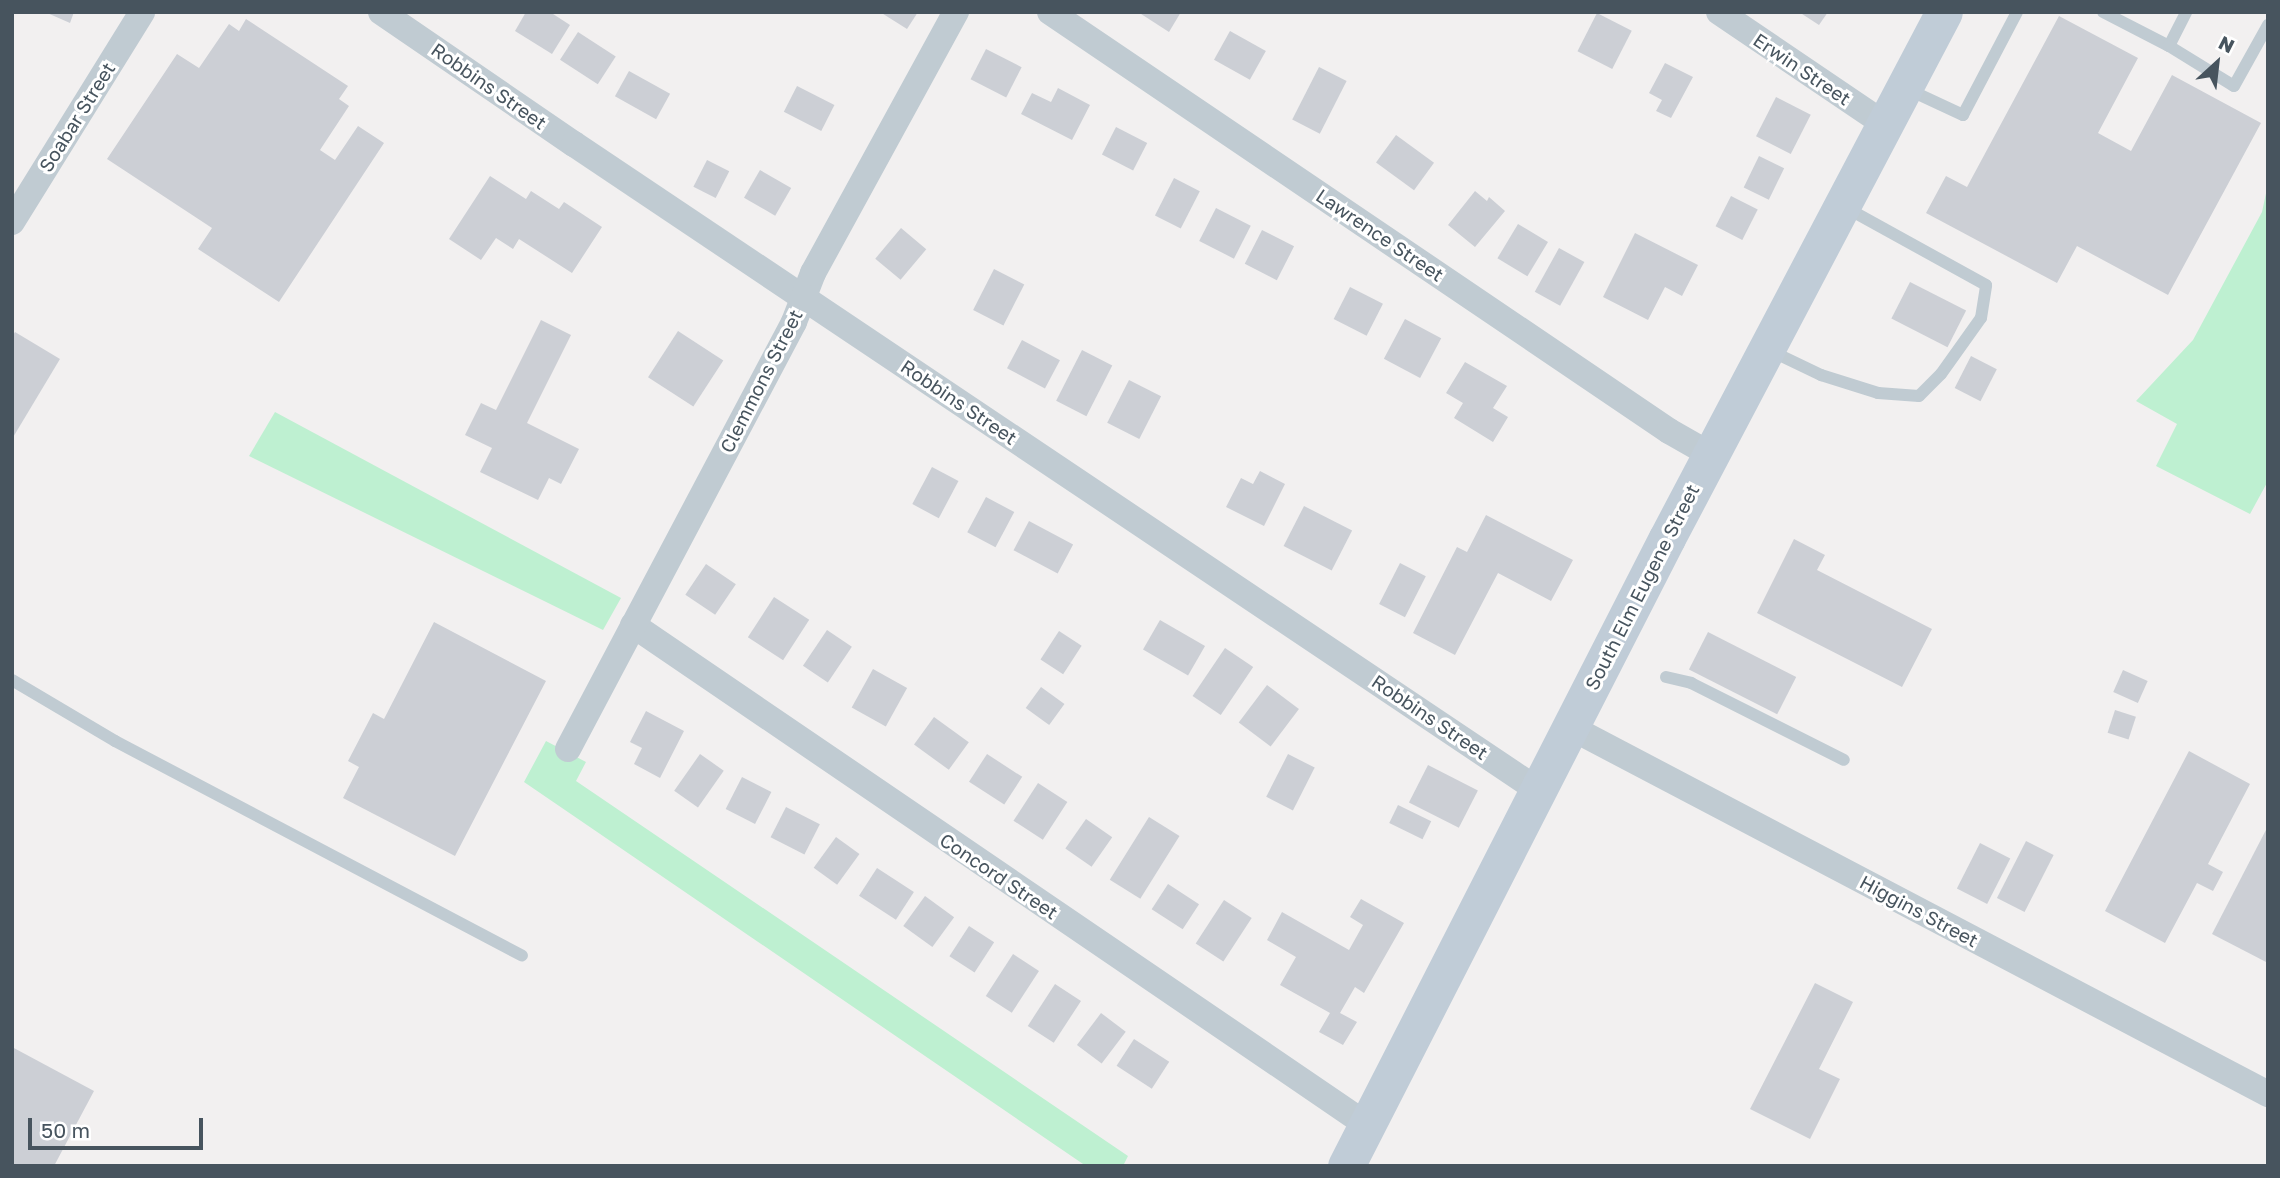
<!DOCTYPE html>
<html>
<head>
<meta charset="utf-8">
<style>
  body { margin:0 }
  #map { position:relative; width:2280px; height:1178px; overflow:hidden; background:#f2f0f0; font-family:"Golos Text",sans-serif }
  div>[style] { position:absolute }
  .green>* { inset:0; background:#bef0d1 }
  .building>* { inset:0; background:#cccfd5; transform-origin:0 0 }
  .service>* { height:12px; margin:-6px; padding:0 6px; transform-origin:6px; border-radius:6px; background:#c0cbd2 }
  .minor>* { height:26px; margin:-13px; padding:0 13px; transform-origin:13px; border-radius:13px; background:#c0cbd2 }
  .secondary>* { height:37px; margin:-18.5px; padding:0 18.5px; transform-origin:18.5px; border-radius:18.5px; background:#c0ccd7 }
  span { translate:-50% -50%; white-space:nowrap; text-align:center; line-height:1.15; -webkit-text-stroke:6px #fff; paint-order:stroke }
  .street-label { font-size:19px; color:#47545e }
  .frame { position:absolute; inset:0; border:14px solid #47545e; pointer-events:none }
  .north { position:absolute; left:2182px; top:28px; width:70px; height:70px; -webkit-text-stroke:5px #fff; paint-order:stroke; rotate:27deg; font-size:19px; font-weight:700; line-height:28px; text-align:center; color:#47545e }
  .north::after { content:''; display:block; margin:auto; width:24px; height:32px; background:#47545e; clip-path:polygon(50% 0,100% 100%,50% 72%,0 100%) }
  .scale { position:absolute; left:28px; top:1118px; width:175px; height:32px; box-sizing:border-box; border:4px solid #47545e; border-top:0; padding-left:9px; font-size:21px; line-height:24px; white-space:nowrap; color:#47545e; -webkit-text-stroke:5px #fff; paint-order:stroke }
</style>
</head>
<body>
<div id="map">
  <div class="green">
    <i style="clip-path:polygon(2268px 184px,2268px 481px,2250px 514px,2156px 466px,2177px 424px,2136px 401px,2193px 340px,2262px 212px)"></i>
    <i style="clip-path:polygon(275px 412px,621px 598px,603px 630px,249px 456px)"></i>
    <i style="clip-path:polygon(546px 741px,586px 762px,576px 781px,1128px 1156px,1123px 1166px,1086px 1166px,524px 782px)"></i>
  </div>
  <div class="building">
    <i style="clip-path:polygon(45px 12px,74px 12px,70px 23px)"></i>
    <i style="clip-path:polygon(526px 12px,550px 12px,570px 25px,552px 54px,515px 31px)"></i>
    <i style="clip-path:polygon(880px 12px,918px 12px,907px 29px)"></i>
    <i style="clip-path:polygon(1138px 12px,1181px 12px,1169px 32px)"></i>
    <i style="clip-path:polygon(1799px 12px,1828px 12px,1819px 25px)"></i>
    <i style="left:1597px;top:13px;width:39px;height:43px;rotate:27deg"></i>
    <i style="clip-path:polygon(2059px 16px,2138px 58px,2098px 133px,2131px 151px,2172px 75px,2261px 123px,2168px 295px,2077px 246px,2057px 283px,1926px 213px,1946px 176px,1967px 187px)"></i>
    <i style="clip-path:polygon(246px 19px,348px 86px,339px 99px,349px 106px,320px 150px,335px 160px,358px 126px,384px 143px,279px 302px,198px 249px,212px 228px,107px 159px,177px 54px,199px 68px,229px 24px,239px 31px)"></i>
    <i style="left:1230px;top:31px;width:41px;height:33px;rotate:29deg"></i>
    <i style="left:578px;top:32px;width:45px;height:33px;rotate:33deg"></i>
    <i style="left:986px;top:49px;width:40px;height:34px;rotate:27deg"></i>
    <i style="clip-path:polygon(1665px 63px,1693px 77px,1671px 118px,1656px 111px,1662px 100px,1649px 93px)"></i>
    <i style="left:1319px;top:67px;width:31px;height:59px;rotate:27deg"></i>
    <i style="left:629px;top:71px;width:47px;height:29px;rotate:29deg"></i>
    <i style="left:797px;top:86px;width:42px;height:29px;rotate:27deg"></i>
    <i style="clip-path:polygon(1058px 88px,1090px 105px,1072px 140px,1021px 114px,1032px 93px,1051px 102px)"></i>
    <i style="left:1776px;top:97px;width:39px;height:44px;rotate:27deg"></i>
    <i style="left:1116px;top:127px;width:35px;height:31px;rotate:27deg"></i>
    <i style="left:1396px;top:135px;width:47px;height:34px;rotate:36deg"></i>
    <i style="left:1759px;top:156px;width:28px;height:35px;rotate:26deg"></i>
    <i style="left:707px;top:160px;width:25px;height:30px;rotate:27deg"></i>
    <i style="left:760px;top:170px;width:36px;height:32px;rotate:30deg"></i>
    <i style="clip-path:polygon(490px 176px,526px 199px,531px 191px,559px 209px,564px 202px,602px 227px,572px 273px,519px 239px,513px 249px,496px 238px,481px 260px,449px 239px)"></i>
    <i style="left:1174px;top:178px;width:29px;height:42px;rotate:27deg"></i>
    <i style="clip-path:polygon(1475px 191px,1487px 201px,1489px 197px,1505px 211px,1475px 247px,1448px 225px)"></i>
    <i style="left:1731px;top:196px;width:30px;height:34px;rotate:27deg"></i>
    <i style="left:1216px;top:208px;width:39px;height:37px;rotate:27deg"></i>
    <i style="left:1518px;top:224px;width:35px;height:40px;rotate:31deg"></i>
    <i style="left:901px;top:228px;width:33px;height:40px;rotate:40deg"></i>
    <i style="left:1262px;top:230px;width:36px;height:38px;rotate:27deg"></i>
    <i style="clip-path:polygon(1635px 233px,1698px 265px,1682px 296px,1665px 287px,1648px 320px,1603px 297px)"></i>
    <i style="left:1559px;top:248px;width:29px;height:50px;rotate:29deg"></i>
    <i style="left:994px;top:269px;width:34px;height:46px;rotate:27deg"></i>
    <i style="left:1910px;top:282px;width:63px;height:41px;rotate:27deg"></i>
    <i style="left:1350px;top:287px;width:37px;height:36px;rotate:27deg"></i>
    <i style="left:1405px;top:319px;width:41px;height:45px;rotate:28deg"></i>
    <i style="clip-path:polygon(541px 320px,571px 335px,527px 423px,579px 449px,561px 484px,549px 478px,538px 500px,480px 472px,492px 448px,465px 435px,481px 403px,496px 410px)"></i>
    <i style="left:678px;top:331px;width:54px;height:55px;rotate:33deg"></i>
    <i style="clip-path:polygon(15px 332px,60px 359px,12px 439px,12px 337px)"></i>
    <i style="left:1022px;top:340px;width:43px;height:32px;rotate:28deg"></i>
    <i style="left:1082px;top:350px;width:34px;height:57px;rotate:27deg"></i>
    <i style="left:1971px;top:356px;width:29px;height:36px;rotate:27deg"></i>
    <i style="clip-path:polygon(1465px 362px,1507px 386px,1493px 408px,1508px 417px,1493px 442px,1454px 418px,1463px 403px,1446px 393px)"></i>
    <i style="left:1129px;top:380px;width:36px;height:48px;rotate:27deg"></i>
    <i style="left:932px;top:467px;width:30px;height:42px;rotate:28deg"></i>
    <i style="clip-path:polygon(1260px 471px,1285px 484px,1264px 526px,1226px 507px,1241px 478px,1253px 484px)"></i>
    <i style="left:986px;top:497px;width:32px;height:40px;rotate:28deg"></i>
    <i style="left:1304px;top:506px;width:54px;height:45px;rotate:27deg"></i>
    <i style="clip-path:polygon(1486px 515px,1573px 560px,1551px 601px,1498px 573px,1455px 655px,1413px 633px,1457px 547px,1467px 552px)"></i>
    <i style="left:1029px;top:521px;width:50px;height:33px;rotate:28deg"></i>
    <i style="clip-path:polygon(1794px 539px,1825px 555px,1817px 570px,1932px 629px,1902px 687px,1757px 613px)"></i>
    <i style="left:1400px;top:563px;width:29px;height:46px;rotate:27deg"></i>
    <i style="left:706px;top:564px;width:36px;height:37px;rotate:34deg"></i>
    <i style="left:774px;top:597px;width:42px;height:48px;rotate:33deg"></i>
    <i style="left:1160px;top:620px;width:52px;height:34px;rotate:30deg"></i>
    <i style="clip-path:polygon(434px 622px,546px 681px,455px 856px,343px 798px,359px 767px,348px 761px,373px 713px,384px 719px)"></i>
    <i style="left:827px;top:630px;width:30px;height:43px;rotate:34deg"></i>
    <i style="left:1059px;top:631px;width:27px;height:34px;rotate:33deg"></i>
    <i style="left:1708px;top:632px;width:99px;height:42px;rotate:27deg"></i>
    <i style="left:1225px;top:648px;width:34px;height:58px;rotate:34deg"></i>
    <i style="left:873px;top:669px;width:39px;height:44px;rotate:29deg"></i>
    <i style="left:2123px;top:670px;width:27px;height:24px;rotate:24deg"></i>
    <i style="left:1267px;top:685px;width:40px;height:47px;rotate:37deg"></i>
    <i style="left:1041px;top:687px;width:29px;height:26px;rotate:36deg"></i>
    <i style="left:2115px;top:710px;width:22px;height:24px;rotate:18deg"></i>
    <i style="clip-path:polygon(646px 711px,684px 731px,660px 778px,634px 764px,642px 748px,630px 742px)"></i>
    <i style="left:934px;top:717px;width:43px;height:34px;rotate:36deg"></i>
    <i style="clip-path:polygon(2189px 751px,2250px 784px,2208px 864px,2223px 872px,2213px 891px,2197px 883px,2165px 943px,2105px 911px)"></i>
    <i style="left:700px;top:754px;width:29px;height:45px;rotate:35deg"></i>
    <i style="left:987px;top:754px;width:42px;height:33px;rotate:33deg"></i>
    <i style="left:1288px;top:754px;width:30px;height:48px;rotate:27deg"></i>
    <i style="left:1428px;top:765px;width:56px;height:42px;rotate:27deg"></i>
    <i style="left:742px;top:777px;width:33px;height:36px;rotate:27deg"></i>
    <i style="left:1038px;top:783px;width:35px;height:45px;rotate:33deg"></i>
    <i style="left:1398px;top:805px;width:37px;height:20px;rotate:26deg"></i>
    <i style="left:786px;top:807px;width:38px;height:34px;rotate:27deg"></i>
    <i style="left:1149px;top:817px;width:36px;height:74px;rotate:32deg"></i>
    <i style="left:1086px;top:819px;width:32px;height:36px;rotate:35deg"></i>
    <i style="clip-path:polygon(2268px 826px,2268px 963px,2212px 934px)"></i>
    <i style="left:836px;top:837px;width:29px;height:38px;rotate:36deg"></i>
    <i style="left:2026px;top:841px;width:31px;height:64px;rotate:27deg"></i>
    <i style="left:1980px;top:843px;width:34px;height:51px;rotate:27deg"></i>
    <i style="left:877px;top:868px;width:44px;height:33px;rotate:33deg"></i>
    <i style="left:1168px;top:884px;width:37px;height:30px;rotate:33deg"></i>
    <i style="left:925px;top:896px;width:36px;height:37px;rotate:36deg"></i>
    <i style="clip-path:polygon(1361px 899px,1404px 923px,1364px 993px,1355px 987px,1340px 1013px,1357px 1022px,1343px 1045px,1319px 1032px,1330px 1013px,1280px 985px,1296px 957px,1267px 940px,1282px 912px,1349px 950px,1363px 925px,1350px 917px)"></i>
    <i style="left:1224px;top:900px;width:33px;height:52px;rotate:33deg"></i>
    <i style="left:969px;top:926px;width:30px;height:36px;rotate:33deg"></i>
    <i style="left:1013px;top:954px;width:31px;height:50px;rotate:33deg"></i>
    <i style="clip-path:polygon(1815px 983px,1853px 1002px,1819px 1069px,1840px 1079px,1810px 1139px,1750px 1109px)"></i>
    <i style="left:1055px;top:984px;width:31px;height:50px;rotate:33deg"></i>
    <i style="left:1101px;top:1013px;width:31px;height:40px;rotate:37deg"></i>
    <i style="left:1134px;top:1039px;width:42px;height:32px;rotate:33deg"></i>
    <i style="clip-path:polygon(12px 1047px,94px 1091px,54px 1166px,12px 1166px)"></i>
  </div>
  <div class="service">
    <i style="left:2103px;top:12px;width:74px;rotate:27.3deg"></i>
    <i style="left:2169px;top:46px;width:38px;rotate:-63deg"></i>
    <i style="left:2169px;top:46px;width:76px;rotate:31.6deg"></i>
    <i style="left:2234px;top:86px;width:70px;rotate:-60.9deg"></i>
    <i style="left:1905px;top:88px;width:64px;rotate:25deg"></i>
    <i style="left:1963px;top:115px;width:116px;rotate:-62.3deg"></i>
    <i style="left:1769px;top:350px;width:58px;rotate:25.7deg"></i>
    <i style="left:1821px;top:375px;width:60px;rotate:17.5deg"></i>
    <i style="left:1878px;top:393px;width:41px;rotate:4.2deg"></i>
    <i style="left:1919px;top:396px;width:31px;rotate:-45deg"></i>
    <i style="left:1941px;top:374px;width:69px;rotate:-54.5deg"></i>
    <i style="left:1981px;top:318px;width:33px;rotate:-81deg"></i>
    <i style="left:1986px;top:285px;width:163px;rotate:-151.1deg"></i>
    <i style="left:1666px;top:677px;width:26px;rotate:13deg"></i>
    <i style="left:1691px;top:683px;width:171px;rotate:26.7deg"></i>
    <i style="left:12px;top:680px;width:120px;rotate:30.6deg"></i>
    <i style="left:115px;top:741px;width:460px;rotate:27.8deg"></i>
  </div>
  <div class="minor">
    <i style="left:381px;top:12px;width:234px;rotate:34.4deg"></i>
    <i style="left:574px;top:144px;width:1160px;rotate:33.83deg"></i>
    <i style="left:1050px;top:12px;width:747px;rotate:34.09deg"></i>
    <i style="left:1669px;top:431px;width:48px;rotate:29.7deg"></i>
    <i style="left:1719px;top:12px;width:202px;rotate:34.1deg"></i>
    <i style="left:12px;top:222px;width:247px;rotate:-58.2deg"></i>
    <i style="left:633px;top:625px;width:888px;rotate:34.26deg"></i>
    <i style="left:1570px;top:727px;width:789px;rotate:27.73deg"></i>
    <i style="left:568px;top:749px;width:483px;rotate:-62.1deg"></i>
    <i style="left:794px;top:322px;width:53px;rotate:-68.8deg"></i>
    <i style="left:813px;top:273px;width:298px;rotate:-61.3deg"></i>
  </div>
  <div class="secondary">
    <i style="left:1346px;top:1166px;width:705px;rotate:-62.93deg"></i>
    <i style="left:1667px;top:538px;width:594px;rotate:-62.23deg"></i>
  </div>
  <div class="street-label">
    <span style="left:1802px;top:69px;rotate:34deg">Erwin Street</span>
    <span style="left:489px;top:86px;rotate:35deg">Robbins Street</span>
    <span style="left:77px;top:117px;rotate:-58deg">Soabar Street</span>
    <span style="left:1380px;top:235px;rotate:34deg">Lawrence Street</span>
    <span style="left:761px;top:381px;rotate:-63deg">Clemmons Street</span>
    <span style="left:959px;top:402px;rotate:34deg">Robbins Street</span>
    <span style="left:1642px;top:587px;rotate:-63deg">South Elm Eugene Street</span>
    <span style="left:1430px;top:717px;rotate:34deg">Robbins Street</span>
    <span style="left:999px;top:876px;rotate:34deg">Concord Street</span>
    <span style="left:1919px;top:911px;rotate:28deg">Higgins Street</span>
  </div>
  <div class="frame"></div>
  <div class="north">N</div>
  <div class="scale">50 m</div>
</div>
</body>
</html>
